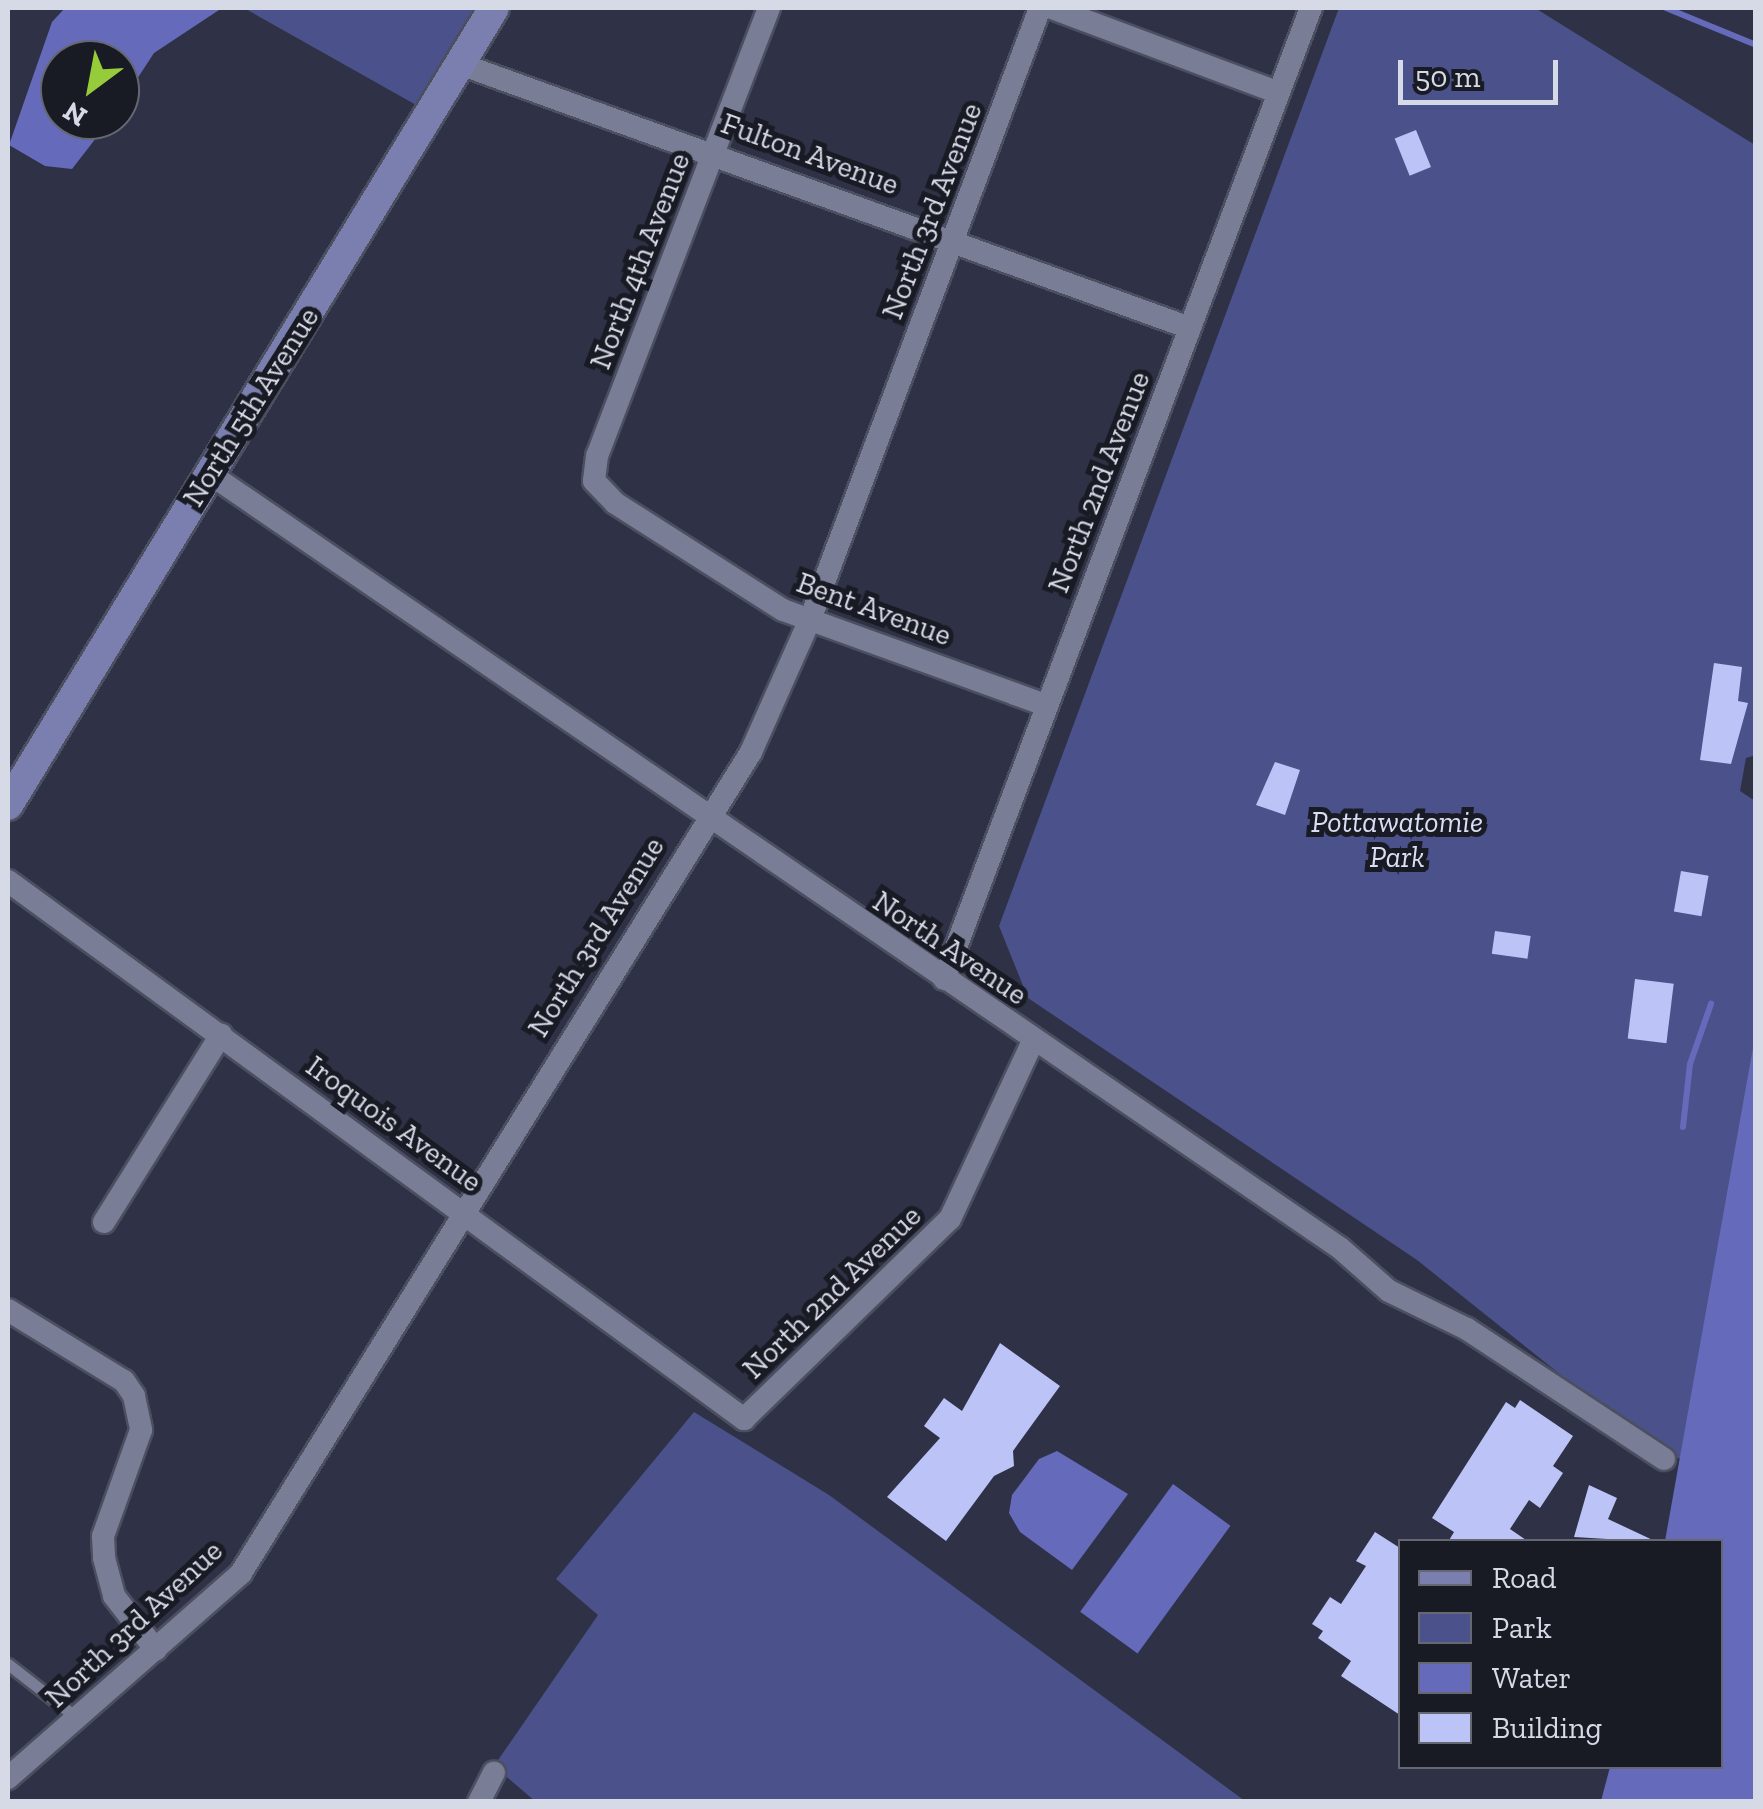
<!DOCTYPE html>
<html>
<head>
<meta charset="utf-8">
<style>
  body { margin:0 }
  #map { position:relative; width:1763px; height:1809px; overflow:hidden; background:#2f3246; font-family:"Zilla Slab",serif }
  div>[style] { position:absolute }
  .green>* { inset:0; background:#4b518a }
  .water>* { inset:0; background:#656bba; transform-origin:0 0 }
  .stream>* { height:6px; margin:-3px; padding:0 3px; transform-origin:3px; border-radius:3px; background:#656bba }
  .building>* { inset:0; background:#bbc3f7; transform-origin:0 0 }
  .roads { filter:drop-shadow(2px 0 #4c4f60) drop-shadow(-2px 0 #4c4f60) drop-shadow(0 2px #4c4f60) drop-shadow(0 -2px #4c4f60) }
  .lane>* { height:11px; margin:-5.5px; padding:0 5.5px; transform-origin:5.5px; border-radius:5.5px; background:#797d95 }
  .street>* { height:22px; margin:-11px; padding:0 11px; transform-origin:11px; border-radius:11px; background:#797d95 }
  .secondary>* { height:30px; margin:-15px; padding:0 15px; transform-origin:15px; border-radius:15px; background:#7a7faf }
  span { translate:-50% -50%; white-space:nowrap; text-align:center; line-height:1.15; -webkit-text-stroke:10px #191b24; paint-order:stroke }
  .street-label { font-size:30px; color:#d6d9e6 }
  .park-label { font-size:30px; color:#dadef4; font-style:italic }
  .frame { position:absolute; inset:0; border:10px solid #d6d9e6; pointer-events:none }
  .legend { position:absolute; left:1398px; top:1539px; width:325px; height:230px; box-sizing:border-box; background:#191b24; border:2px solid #656772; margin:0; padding:12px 18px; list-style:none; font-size:30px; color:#d6d9e6 }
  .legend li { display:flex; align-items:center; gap:20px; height:50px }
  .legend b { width:50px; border:2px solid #656772 }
  .north { position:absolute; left:40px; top:40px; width:100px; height:100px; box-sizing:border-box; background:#191b24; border:2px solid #656772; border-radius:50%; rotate:212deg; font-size:28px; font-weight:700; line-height:40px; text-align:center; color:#d6d9e6 }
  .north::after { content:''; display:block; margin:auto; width:35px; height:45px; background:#96cc3a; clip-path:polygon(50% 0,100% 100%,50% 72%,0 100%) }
  .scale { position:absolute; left:1398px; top:60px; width:160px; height:45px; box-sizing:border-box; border:5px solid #d6d9e6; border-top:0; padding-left:12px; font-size:30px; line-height:35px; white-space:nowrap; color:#d6d9e6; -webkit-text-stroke:8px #191b24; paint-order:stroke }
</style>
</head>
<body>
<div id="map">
  <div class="green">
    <i style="clip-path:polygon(244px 8px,482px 8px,425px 110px)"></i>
    <i style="clip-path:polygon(1339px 8px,1535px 8px,1755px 145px,1756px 755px,1746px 758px,1740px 791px,1755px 801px,1755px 1036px,1685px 1461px,1650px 1446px,1417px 1260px,1028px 998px,999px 926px)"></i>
    <i style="clip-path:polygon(694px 1412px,829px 1495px,1245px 1801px,536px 1802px,494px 1766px,598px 1615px,556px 1579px)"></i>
  </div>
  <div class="water">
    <i style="clip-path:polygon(65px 8px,222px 8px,154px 53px,120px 105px,120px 60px,60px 60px,60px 120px,110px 120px,72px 169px,45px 166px,9px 145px,52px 22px)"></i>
    <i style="clip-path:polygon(1755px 1036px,1755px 1801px,1601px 1801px,1610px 1767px,1720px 1766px,1720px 1542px,1665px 1541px)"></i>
    <i style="clip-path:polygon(1057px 1451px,1128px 1494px,1072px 1570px,1020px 1532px,1009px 1513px,1012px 1495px,1039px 1459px)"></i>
    <i style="left:1173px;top:1484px;width:71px;height:158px;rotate:36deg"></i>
  </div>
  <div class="stream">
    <i style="left:1666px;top:8px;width:97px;rotate:22.3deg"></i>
    <i style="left:1683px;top:1127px;width:63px;rotate:-83.7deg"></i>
    <i style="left:1690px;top:1064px;width:64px;rotate:-70.7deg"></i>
  </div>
  <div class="building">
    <i style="left:1416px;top:130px;width:40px;height:23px;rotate:68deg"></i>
    <i style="clip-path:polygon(1714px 663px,1742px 667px,1738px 701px,1748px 703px,1731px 764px,1700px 760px)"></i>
    <i style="clip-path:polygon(1275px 762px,1300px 770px,1285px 815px,1256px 805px)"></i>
    <i style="left:1681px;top:871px;width:28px;height:41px;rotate:10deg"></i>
    <i style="left:1495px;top:931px;width:36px;height:23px;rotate:8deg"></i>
    <i style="left:1635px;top:979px;width:39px;height:60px;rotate:7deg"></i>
    <i style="clip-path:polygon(1000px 1343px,1060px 1386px,1013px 1451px,1014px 1466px,994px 1476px,946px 1541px,887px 1497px,940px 1438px,924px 1426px,944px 1398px,962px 1411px)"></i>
    <i style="clip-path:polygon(1520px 1400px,1573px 1436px,1553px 1466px,1563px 1473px,1540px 1508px,1529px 1500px,1510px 1529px,1529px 1542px,1448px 1542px,1454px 1532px,1432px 1518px,1506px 1402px,1515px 1408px)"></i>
    <i style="clip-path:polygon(1589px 1485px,1617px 1498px,1608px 1519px,1657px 1542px,1574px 1537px)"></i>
    <i style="clip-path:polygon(1375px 1532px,1400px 1548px,1400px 1715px,1341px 1676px,1351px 1661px,1318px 1638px,1323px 1631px,1312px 1624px,1330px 1597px,1341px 1604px,1366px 1566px,1356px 1561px)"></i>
  </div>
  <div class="roads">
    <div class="lane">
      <i style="left:8px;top:1664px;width:88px;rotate:38deg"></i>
    </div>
    <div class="street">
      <i style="left:769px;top:8px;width:480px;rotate:111deg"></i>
      <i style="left:597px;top:456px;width:25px;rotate:97deg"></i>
      <i style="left:594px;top:481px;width:30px;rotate:46deg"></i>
      <i style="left:615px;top:503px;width:199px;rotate:32.5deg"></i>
      <i style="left:783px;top:610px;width:280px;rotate:19.9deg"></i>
      <i style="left:1052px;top:8px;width:242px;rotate:20.5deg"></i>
      <i style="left:463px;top:65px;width:773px;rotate:19.89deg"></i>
      <i style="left:210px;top:474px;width:1370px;rotate:34.41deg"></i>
      <i style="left:1340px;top:1248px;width:65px;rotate:41.3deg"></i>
      <i style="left:1389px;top:1291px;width:87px;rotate:26deg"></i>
      <i style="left:1467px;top:1329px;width:236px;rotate:33.4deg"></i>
      <i style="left:8px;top:881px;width:912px;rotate:36.17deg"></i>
      <i style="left:744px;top:1419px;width:287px;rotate:-44.2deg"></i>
      <i style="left:950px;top:1219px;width:196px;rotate:-65deg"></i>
      <i style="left:944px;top:979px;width:1038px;rotate:-69.3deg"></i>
      <i style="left:104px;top:1222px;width:221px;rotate:-58deg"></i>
      <i style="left:8px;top:1310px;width:136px;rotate:31.5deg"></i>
      <i style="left:124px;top:1381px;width:18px;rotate:56deg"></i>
      <i style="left:134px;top:1396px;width:35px;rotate:78deg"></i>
      <i style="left:141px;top:1430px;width:113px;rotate:109.7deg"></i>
      <i style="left:103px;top:1536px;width:22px;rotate:87deg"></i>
      <i style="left:104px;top:1558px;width:39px;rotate:75deg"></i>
      <i style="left:114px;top:1596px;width:68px;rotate:52.1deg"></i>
      <i style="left:8px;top:1778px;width:310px;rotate:-41.3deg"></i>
      <i style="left:241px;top:1573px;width:967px;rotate:-58.15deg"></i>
      <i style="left:751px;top:752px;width:148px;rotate:-66deg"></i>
      <i style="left:811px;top:617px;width:651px;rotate:-69.39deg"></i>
      <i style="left:479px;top:1802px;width:33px;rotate:-63deg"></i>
    </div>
    <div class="secondary">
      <i style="left:8px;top:805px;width:933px;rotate:-58.63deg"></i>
    </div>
  </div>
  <div class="street-label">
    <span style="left:810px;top:154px;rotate:20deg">Fulton Avenue</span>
    <span style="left:932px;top:211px;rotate:-69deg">North 3rd Avenue</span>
    <span style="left:640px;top:261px;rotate:-69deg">North 4th Avenue</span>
    <span style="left:251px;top:407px;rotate:-58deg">North 5th Avenue</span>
    <span style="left:1099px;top:482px;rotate:-69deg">North 2nd Avenue</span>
    <span style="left:874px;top:609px;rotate:20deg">Bent Avenue</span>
    <span style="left:596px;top:937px;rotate:-58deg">North 3rd Avenue</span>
    <span style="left:950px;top:948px;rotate:34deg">North Avenue</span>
    <span style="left:394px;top:1124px;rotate:36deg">Iroquois Avenue</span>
    <span style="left:832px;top:1292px;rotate:-44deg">North 2nd Avenue</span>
    <span style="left:134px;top:1624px;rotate:-43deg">North 3rd Avenue</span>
  </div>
  <div class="park-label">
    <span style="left:1397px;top:839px">Pottawatomie<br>Park</span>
  </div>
  <div class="frame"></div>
  <ul class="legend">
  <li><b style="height:12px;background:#7a7faf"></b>Road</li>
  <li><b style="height:28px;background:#4b518a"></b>Park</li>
  <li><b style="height:28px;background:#656bba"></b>Water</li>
  <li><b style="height:28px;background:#bbc3f7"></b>Building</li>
  </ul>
  <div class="north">N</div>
  <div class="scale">50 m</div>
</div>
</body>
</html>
